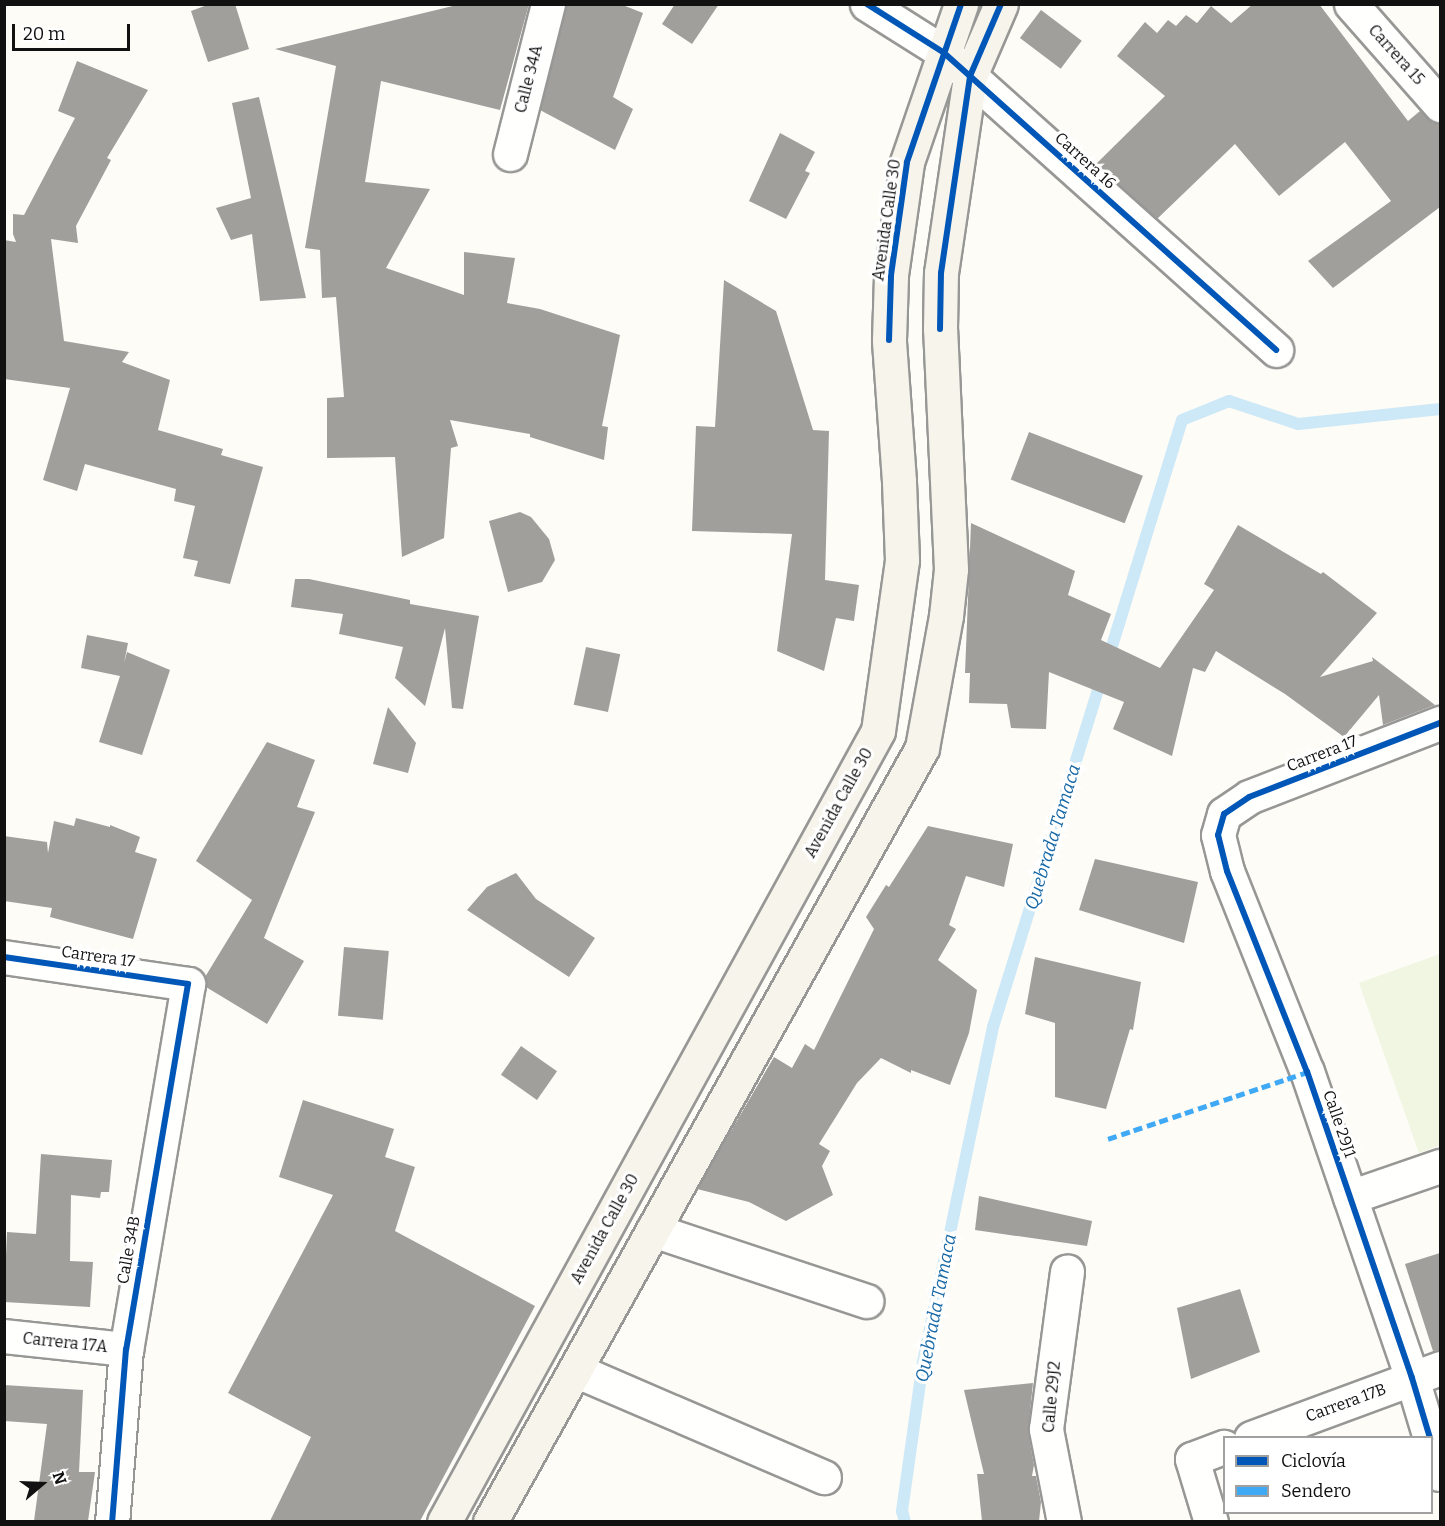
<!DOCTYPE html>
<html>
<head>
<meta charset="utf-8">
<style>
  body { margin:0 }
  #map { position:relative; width:1445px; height:1526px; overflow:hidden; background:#fdfcf7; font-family:Bitter,serif }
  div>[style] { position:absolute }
  .pitch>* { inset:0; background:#f0f6e1 }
  .stream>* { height:12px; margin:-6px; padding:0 6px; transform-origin:6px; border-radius:6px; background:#cde8f7 }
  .building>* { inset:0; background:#a19f9c; transform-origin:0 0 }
  .roads { filter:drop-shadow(2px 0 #979795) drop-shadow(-2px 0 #979795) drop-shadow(0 2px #979795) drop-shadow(0 -2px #979795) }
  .street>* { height:33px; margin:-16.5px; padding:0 16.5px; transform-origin:16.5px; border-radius:16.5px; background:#fffffe }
  .secondary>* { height:33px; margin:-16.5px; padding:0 16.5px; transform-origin:16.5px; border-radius:16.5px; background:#f6f4eb }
  .quiet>* { height:4.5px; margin-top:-2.25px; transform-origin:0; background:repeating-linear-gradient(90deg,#3fa9f5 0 9px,transparent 0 13.5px) }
  .cycleway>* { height:6px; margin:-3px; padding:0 3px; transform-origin:3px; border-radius:3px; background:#0057b8 }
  span { translate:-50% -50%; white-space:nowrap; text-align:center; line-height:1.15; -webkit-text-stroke:6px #fff; paint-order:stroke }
  .street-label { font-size:16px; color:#111 }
  .water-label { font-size:18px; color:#1768a6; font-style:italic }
  .frame { position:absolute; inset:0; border:6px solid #111; pointer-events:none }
  .legend { position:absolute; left:1223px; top:1436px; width:210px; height:78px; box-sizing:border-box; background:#fff; border:2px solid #a0a0a0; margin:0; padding:8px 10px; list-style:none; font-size:18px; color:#111 }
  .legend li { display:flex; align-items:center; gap:12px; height:30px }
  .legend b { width:30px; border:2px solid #a0a0a0 }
  .north { position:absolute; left:12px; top:1454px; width:60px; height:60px; -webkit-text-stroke:4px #fff; paint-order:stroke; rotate:71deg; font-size:16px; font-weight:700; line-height:24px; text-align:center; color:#111 }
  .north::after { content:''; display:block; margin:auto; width:21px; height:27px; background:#111; clip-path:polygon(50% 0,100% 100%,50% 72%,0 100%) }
  .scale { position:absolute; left:12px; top:24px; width:118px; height:27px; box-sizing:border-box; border:3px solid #111; border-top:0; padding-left:8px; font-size:18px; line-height:21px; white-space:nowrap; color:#111; -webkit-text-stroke:4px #fff; paint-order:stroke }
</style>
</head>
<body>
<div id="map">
  <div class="pitch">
    <i style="clip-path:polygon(1440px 954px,1440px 1145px,1419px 1153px,1359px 983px)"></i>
  </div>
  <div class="stream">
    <i style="left:1108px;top:659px;width:250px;rotate:-72.8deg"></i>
    <i style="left:1182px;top:420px;width:51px;rotate:-22deg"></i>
    <i style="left:1229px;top:401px;width:73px;rotate:18.4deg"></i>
    <i style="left:1298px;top:424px;width:143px;rotate:-6deg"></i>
    <i style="left:905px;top:1522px;width:11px;rotate:-105deg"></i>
    <i style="left:902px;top:1511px;width:150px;rotate:-82deg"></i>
    <i style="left:923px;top:1362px;width:342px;rotate:-78.2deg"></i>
    <i style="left:993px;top:1027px;width:366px;rotate:-72.7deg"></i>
  </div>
  <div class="building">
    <i style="clip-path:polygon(210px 4px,235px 4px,249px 49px,208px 62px,191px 11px)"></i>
    <i style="clip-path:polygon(461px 4px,529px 4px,500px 110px,381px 81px,365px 182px,430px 189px,386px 268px,464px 295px,464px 252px,515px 258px,507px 303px,540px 309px,620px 335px,602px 426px,608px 427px,604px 460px,530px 437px,530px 434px,450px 420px,458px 446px,451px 448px,444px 538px,402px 557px,395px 457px,327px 458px,327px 398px,344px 397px,336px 297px,322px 298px,320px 250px,305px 248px,336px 66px,275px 49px)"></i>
    <i style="clip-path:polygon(566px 4px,620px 4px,643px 13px,613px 97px,633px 109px,615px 150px,540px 110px)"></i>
    <i style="clip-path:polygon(675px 4px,719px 4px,692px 44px,662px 24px)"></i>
    <i style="clip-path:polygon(1253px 4px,1319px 4px,1408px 121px,1420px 111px,1433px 123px,1440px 123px,1440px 207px,1333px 288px,1308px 261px,1391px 201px,1345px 142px,1279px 196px,1235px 144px,1157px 219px,1096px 164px,1165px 96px,1117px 56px,1145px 22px,1157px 33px,1168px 20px,1176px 26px,1186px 15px,1197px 23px,1211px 6px,1231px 23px)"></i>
    <i style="left:1041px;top:10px;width:51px;height:35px;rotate:37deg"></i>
    <i style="clip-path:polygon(77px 61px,148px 90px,107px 158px,111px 160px,76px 226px,78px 243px,51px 239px,64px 341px,129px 352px,122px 362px,170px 380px,158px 430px,223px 449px,221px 455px,263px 467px,230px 584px,194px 576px,198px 561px,183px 558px,195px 506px,174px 501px,176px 489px,85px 464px,77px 491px,43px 480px,70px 388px,4px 379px,4px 240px,16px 242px,13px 234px,13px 214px,24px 215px,75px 118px,58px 111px)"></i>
    <i style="clip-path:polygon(259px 97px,306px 298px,260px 301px,252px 234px,231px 240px,216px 208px,251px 198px,232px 103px)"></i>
    <i style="clip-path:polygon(780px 133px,815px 152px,805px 171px,810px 173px,786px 219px,749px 201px)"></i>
    <i style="clip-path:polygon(724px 280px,776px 311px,813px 430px,829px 431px,825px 580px,859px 585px,854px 621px,836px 618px,824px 671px,777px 651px,792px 534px,692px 531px,696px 426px,715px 427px)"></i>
    <i style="left:1029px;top:432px;width:122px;height:51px;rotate:21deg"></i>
    <i style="clip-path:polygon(520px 512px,531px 517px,549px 539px,555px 560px,542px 582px,508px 592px,489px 521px)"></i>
    <i style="clip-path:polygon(971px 523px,1075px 571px,1068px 595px,1111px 614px,1101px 640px,1160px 668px,1214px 590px,1204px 584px,1238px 525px,1321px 574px,1323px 572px,1377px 613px,1320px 677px,1373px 661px,1372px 657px,1435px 705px,1383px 725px,1379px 695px,1344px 737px,1285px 694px,1216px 651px,1205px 672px,1193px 668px,1172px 756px,1113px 729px,1124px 702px,1049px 672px,1046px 729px,1011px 728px,1007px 704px,969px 703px,970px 673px,965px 673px)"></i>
    <i style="clip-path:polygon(295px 579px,309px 579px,410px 600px,410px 604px,479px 616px,463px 709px,452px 708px,445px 628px,425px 706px,395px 678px,403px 647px,339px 634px,343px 614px,291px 607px)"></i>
    <i style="clip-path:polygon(87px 635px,128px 643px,124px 663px,127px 652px,170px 670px,142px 755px,99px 742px,120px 676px,81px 668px)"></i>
    <i style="left:586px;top:647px;width:35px;height:59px;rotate:12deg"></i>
    <i style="clip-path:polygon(388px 707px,416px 743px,408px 773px,373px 764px)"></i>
    <i style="clip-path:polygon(267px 742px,315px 760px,297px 807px,315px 812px,264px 938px,304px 961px,267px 1024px,206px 987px,205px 977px,252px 900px,196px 861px)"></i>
    <i style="clip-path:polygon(76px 818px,110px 827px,110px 825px,140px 837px,135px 852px,157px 859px,133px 939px,50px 917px,52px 908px,4px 901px,4px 836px,47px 842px,48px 853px,54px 821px,74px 826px)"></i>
    <i style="clip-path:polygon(928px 826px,1013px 844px,1004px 887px,966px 876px,949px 925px,956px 929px,938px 960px,977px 990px,969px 1033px,950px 1085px,911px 1070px,911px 1073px,881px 1058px,857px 1083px,819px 1144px,830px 1151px,822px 1166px,833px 1195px,786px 1221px,749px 1202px,697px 1189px,774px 1057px,792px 1068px,805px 1044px,814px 1050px,874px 929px,866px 917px,886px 885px,889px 887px)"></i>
    <i style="clip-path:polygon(1095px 859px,1198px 882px,1184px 943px,1079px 910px)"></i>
    <i style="clip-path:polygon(516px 873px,536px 899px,595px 938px,569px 977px,467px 910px,487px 887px)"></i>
    <i style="left:344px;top:947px;width:45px;height:69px;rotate:5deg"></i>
    <i style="clip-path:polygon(1035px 957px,1141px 982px,1133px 1030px,1130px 1029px,1106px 1109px,1055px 1097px,1055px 1023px,1025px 1014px)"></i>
    <i style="left:521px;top:1046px;width:44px;height:35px;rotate:35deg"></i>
    <i style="clip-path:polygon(303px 1100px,394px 1129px,385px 1157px,415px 1167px,395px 1231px,535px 1306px,420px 1521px,270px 1521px,311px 1437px,228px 1393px,333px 1195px,279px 1177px)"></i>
    <i style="clip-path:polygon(41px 1154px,112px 1160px,109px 1192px,101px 1192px,100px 1198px,71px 1195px,70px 1261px,93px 1262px,90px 1307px,4px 1302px,7px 1232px,36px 1234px)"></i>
    <i style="clip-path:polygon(979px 1196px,1092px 1221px,1087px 1246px,975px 1230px)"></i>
    <i style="clip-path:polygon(1440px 1253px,1440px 1350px,1433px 1351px,1405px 1264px)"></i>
    <i style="clip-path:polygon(1240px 1289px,1260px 1352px,1191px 1379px,1177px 1308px)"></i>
    <i style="clip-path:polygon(1033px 1383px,1028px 1432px,1034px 1465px,1032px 1476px,1036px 1476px,1041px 1502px,1039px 1521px,982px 1521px,977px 1474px,984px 1474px,964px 1390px)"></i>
    <i style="clip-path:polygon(4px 1385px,83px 1390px,79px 1472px,95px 1472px,88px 1521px,34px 1521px,47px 1424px,4px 1421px)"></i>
  </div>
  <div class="roads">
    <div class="street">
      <i style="left:867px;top:4px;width:90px;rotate:32.3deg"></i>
      <i style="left:943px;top:52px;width:447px;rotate:41.8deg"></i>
      <i style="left:1351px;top:4px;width:135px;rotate:48.6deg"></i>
      <i style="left:510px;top:154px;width:155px;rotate:-75.8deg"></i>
      <i style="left:4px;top:957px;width:186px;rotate:8.3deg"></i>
      <i style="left:188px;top:984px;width:370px;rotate:99.6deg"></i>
      <i style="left:126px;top:1349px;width:174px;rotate:94.6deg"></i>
      <i style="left:1350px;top:1197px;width:95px;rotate:-19deg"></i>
      <i style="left:653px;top:1230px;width:225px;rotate:18.4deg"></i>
      <i style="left:4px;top:1336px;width:123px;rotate:6.1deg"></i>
      <i style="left:575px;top:1370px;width:271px;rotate:23.3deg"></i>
      <i style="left:1251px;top:1438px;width:202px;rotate:-20.3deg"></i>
      <i style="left:1430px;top:1438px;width:63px;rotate:-106.7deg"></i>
      <i style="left:1412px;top:1378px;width:324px;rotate:-108.9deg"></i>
      <i style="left:1307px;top:1072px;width:216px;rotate:-111.7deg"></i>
      <i style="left:1227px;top:871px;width:37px;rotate:-104deg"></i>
      <i style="left:1218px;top:835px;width:22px;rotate:-74deg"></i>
      <i style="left:1224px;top:814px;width:30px;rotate:-34deg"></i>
      <i style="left:1249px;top:797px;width:205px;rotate:-21.2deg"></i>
      <i style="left:1432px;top:1443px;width:32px;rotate:76deg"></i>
      <i style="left:1064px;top:1522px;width:95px;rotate:-101deg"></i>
      <i style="left:1046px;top:1429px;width:159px;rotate:-82.4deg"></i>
      <i style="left:1211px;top:1522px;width:66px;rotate:-106.8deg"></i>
      <i style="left:1192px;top:1459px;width:34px;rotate:-21deg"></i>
    </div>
    <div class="secondary">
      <i style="left:444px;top:1522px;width:902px;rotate:-61.25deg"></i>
      <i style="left:878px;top:731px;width:173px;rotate:-82deg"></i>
      <i style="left:902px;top:560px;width:79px;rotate:-92.2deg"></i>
      <i style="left:899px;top:481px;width:141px;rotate:-94.1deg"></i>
      <i style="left:889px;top:340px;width:65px;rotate:-88.2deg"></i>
      <i style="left:891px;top:275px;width:114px;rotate:-81.9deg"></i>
      <i style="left:907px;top:162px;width:167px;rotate:-71.1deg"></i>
      <i style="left:490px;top:1522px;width:886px;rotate:-60.83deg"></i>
      <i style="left:922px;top:748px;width:134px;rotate:-79.7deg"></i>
      <i style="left:946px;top:616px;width:47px;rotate:-83.9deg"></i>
      <i style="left:951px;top:569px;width:240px;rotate:-92.6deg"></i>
      <i style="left:940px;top:329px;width:56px;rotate:-89deg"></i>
      <i style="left:941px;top:273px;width:199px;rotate:-81.6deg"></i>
      <i style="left:970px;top:76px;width:78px;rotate:-66.7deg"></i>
    </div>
  </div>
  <div class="quiet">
    <i style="left:1108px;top:1139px;width:210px;rotate:-18.6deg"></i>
  </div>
  <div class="cycleway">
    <i style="left:867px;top:4px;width:90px;rotate:32.3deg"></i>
    <i style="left:943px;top:52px;width:447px;rotate:41.8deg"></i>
    <i style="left:940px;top:329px;width:56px;rotate:-89deg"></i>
    <i style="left:941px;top:273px;width:199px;rotate:-81.6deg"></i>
    <i style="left:970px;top:76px;width:78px;rotate:-66.7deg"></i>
    <i style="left:889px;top:340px;width:65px;rotate:-88.2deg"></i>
    <i style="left:891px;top:275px;width:114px;rotate:-81.9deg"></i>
    <i style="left:907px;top:162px;width:167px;rotate:-71.1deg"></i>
    <i style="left:4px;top:957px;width:186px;rotate:8.3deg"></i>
    <i style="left:188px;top:984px;width:370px;rotate:99.6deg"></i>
    <i style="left:126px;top:1349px;width:174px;rotate:94.6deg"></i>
    <i style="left:1430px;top:1438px;width:63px;rotate:-106.7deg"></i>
    <i style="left:1412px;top:1378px;width:324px;rotate:-108.9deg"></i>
    <i style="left:1307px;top:1072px;width:216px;rotate:-111.7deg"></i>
    <i style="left:1227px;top:871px;width:37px;rotate:-104deg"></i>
    <i style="left:1218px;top:835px;width:22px;rotate:-74deg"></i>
    <i style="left:1224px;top:814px;width:30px;rotate:-34deg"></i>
    <i style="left:1249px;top:797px;width:205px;rotate:-21.2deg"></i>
  </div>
  <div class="street-label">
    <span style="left:1396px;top:55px;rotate:48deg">Carrera 15</span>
    <span style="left:529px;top:79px;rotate:-76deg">Calle 34A</span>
    <span style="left:1085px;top:161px;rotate:42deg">Carrera 16</span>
    <span style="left:887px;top:220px;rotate:-82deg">Avenida Calle 30</span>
    <span style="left:1322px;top:754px;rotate:-21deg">Carrera 17</span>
    <span style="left:839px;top:803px;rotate:-61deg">Avenida Calle 30</span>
    <span style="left:98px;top:957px;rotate:8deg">Carrera 17</span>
    <span style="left:1339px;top:1124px;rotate:71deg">Calle 29J1</span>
    <span style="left:605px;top:1229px;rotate:-61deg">Avenida Calle 30</span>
    <span style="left:129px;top:1250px;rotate:-80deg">Calle 34B</span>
    <span style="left:65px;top:1343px;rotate:6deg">Carrera 17A</span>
    <span style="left:1052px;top:1397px;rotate:-85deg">Calle 29J2</span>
    <span style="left:1346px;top:1403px;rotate:-20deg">Carrera 17B</span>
  </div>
  <div class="water-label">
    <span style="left:1053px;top:837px;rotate:-73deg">Quebrada Tamaca</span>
    <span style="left:936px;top:1308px;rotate:-79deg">Quebrada Tamaca</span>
  </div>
  <div class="frame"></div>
  <ul class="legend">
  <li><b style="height:8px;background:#0057b8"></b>Ciclovía</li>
  <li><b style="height:8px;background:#3fa9f5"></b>Sendero</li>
  </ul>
  <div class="north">N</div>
  <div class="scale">20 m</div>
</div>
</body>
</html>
